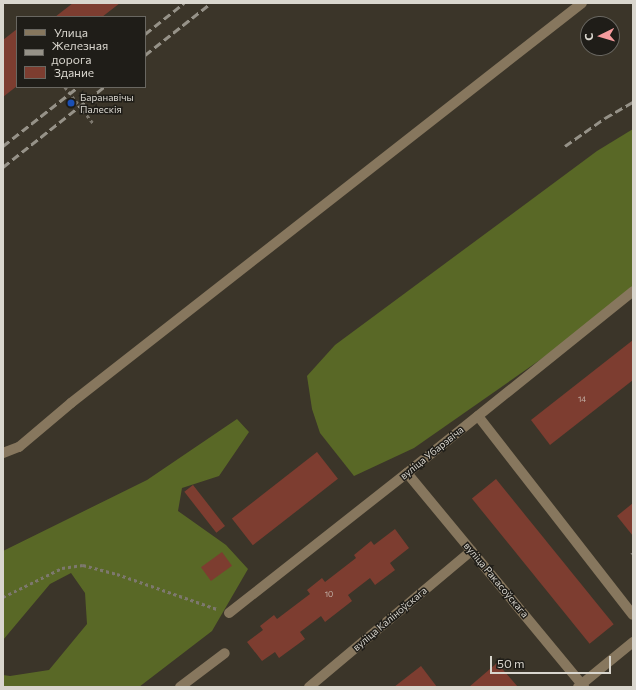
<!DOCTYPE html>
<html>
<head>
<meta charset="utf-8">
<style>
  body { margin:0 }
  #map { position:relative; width:636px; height:690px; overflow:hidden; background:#3b3529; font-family:Commissioner,sans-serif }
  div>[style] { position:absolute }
  .forest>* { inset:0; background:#596826 }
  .building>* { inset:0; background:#7d3d30; transform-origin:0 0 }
  .path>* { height:2.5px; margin-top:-1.25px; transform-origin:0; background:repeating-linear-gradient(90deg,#7d786e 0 3px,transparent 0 6px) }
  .minor>* { height:10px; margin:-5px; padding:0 5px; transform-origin:5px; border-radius:5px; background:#87775e }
  .rail>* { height:3px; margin-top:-1.5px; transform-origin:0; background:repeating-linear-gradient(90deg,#969288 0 8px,transparent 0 12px) }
  .dots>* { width:11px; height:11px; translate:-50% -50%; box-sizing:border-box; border:2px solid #1f1d18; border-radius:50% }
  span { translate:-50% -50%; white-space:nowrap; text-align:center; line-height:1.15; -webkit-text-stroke:3px #1f1d18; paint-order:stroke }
  .number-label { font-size:8px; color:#c2b0a6 }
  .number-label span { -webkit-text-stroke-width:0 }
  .poi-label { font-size:10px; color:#d9d6ce }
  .left { translate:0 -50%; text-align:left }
  .street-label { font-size:10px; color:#d9d6ce }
  .frame { position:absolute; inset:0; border:4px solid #d9d6ce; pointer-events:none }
  .legend { position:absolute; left:16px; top:16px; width:130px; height:72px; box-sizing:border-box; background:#1f1d18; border:1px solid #696761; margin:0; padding:5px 7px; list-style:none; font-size:12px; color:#d9d6ce }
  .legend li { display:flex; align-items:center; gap:8px; height:20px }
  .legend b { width:20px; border:1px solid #696761 }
  .north { position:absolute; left:580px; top:16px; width:40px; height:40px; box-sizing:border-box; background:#1f1d18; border:1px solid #696761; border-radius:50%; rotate:265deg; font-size:11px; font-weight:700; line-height:16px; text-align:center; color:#d9d6ce }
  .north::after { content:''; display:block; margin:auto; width:14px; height:18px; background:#f59b9d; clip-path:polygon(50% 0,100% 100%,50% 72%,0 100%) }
  .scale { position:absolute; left:490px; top:656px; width:121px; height:18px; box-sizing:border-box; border:2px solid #d9d6ce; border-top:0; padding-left:5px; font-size:12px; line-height:14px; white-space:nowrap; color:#d9d6ce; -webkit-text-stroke:3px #1f1d18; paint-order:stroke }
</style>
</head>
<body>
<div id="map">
  <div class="forest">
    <i style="clip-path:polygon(633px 129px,633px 295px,414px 448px,354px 476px,320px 433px,312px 409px,307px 376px,335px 345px,597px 151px)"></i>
    <i style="clip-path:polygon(237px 419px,249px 432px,219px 476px,182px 488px,178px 511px,226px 545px,248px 569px,212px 631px,139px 687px,3px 687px,3px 675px,10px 676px,49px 670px,87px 624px,85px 593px,71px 573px,50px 584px,3px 640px,3px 551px,147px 480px)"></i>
  </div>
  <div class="building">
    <i style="clip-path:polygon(73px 3px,120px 3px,102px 17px,55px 17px)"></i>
    <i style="clip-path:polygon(17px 29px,17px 86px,3px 97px,3px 40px)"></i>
    <i style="clip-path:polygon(633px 340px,633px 380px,550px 445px,531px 420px)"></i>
    <i style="left:317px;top:452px;width:34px;height:108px;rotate:52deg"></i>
    <i style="left:496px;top:479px;width:187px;height:31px;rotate:51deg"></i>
    <i style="left:193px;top:485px;width:52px;height:11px;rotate:52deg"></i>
    <i style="clip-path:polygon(633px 503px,633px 536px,617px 516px)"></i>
    <i style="clip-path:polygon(395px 529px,409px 548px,390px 563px,395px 570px,375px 585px,370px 578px,348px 595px,352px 601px,325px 622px,321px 616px,300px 632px,305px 639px,279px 658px,275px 652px,262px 661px,247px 642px,263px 630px,260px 626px,274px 615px,277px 619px,310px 594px,307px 590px,322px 578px,325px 582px,356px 558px,354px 555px,371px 541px,374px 545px)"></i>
    <i style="left:222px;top:552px;width:17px;height:26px;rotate:54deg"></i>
    <i style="clip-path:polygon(497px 663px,518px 687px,469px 687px)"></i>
    <i style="clip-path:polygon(421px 666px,437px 687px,394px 687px)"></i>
  </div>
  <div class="path">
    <i style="left:65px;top:87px;width:46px;rotate:52.1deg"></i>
    <i style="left:632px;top:552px;width:2px;rotate:63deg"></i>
    <i style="left:3px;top:597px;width:66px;rotate:-26.2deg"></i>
    <i style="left:62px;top:568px;width:21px;rotate:-8deg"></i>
    <i style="left:83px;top:565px;width:35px;rotate:15deg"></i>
    <i style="left:117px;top:574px;width:106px;rotate:19.3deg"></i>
  </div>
  <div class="minor">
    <i style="left:478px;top:416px;width:252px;rotate:52.1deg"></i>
    <i style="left:3px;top:453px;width:17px;rotate:-21deg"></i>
    <i style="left:19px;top:447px;width:68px;rotate:-40.2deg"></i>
    <i style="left:71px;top:403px;width:649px;rotate:-38.05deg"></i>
    <i style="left:407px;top:473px;width:278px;rotate:50.4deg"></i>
    <i style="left:229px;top:613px;width:226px;rotate:-38.2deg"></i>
    <i style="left:407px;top:473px;width:290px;rotate:-38.8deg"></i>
    <i style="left:180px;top:687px;width:56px;rotate:-37.1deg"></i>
    <i style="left:309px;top:687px;width:212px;rotate:-40deg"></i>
    <i style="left:578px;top:687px;width:71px;rotate:-39.3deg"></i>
  </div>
  <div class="rail">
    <i style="left:145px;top:34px;width:50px;rotate:-38.5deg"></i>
    <i style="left:145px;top:55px;width:84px;rotate:-38.2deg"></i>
    <i style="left:3px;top:146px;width:95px;rotate:-38.2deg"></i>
    <i style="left:565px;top:146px;width:49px;rotate:-35deg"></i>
    <i style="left:605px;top:118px;width:32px;rotate:-30deg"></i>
    <i style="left:3px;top:167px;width:129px;rotate:-38.4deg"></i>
  </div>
  <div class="dots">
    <i style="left:71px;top:103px;background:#1a4fb4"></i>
  </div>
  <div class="number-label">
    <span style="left:582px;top:400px">14</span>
    <span style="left:329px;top:595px">10</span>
  </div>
  <div class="poi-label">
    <span class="left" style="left:80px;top:103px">Баранавічы<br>Палескія</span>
  </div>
  <div class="street-label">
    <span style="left:432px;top:453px;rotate:-39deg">вуліца Убарэвіча</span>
    <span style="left:496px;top:580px;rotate:50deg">вуліца Ракасоўскага</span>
    <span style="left:390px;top:619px;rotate:-40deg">вуліца Каліноўскага</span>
  </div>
  <div class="frame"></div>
  <ul class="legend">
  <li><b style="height:5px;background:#87775e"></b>Улица</li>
  <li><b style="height:5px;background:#969288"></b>Железная дорога</li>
  <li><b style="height:11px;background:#7d3d30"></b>Здание</li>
  </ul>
  <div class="north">С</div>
  <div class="scale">50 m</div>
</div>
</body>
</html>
